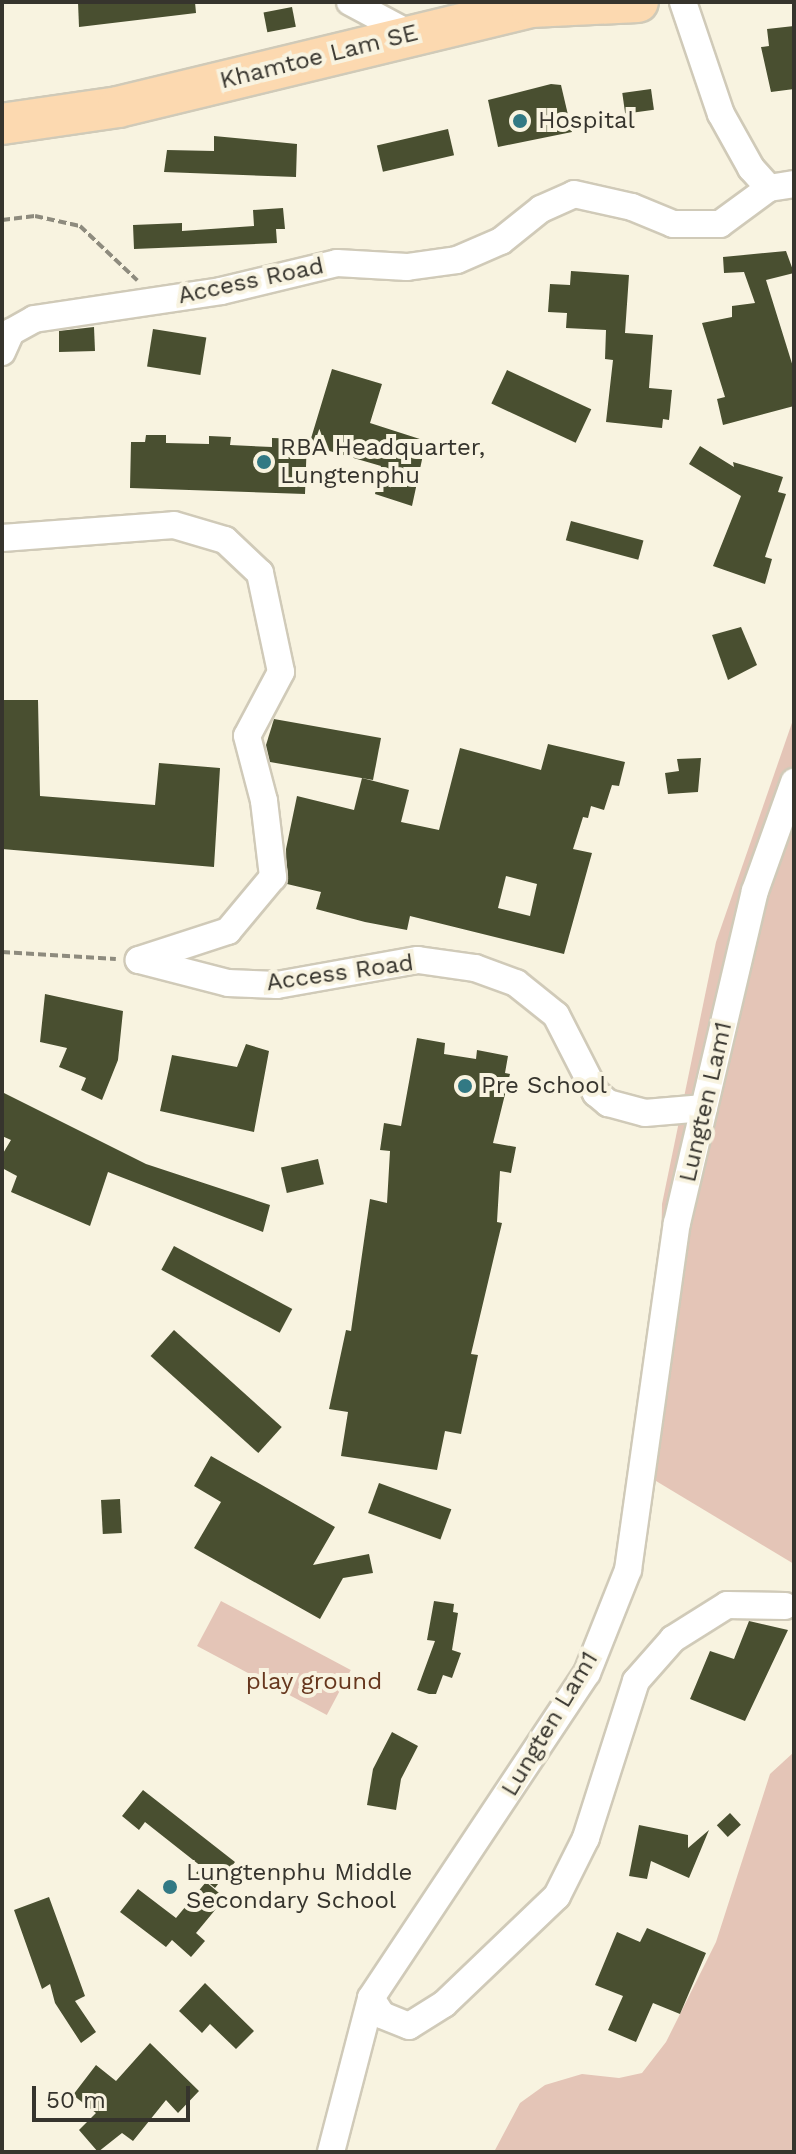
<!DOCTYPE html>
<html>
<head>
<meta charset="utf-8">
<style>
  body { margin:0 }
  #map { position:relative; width:796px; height:2154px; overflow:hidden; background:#f8f3e0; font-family:"Work Sans",sans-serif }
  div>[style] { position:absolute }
  .green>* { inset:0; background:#e4c5b7; transform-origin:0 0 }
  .building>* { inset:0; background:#494f30; transform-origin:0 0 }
  .path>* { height:4px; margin-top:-2px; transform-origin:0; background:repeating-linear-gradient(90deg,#8e8b7e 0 8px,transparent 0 12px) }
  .roads { filter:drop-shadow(2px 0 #d0cab8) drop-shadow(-2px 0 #d0cab8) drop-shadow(0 2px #d0cab8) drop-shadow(0 -2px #d0cab8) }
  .minor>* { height:26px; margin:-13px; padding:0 13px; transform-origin:13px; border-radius:13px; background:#fff }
  .primary>* { height:40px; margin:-20px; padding:0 20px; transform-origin:20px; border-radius:20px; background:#fcd9b0 }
  .dots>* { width:22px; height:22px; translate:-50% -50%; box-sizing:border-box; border:4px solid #f8f3e0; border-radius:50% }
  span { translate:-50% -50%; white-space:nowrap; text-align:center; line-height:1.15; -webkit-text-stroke:8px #f8f3e0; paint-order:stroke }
  .street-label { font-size:24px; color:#36342d }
  .poi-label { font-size:24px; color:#36342d }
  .left { translate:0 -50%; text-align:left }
  .park-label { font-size:24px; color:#67371e }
  .frame { position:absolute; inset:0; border:4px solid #36342d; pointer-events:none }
  .scale { position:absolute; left:32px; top:2086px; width:158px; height:36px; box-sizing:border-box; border:4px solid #36342d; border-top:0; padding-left:10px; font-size:24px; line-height:28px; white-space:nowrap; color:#36342d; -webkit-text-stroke:6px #f8f3e0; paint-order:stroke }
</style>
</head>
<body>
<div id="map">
  <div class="green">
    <i style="clip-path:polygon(794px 717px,794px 1564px,656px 1481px,662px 1204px,716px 942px)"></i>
    <i style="left:221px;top:1601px;width:147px;height:51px;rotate:28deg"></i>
    <i style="clip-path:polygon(794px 1752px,794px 2152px,494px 2152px,520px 2103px,545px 2085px,582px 2074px,619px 2078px,642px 2073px,666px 2042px,716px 1942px,770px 1774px)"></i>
  </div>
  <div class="building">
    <i style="clip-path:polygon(78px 2px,195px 2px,196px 13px,79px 27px)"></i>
    <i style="left:292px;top:7px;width:20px;height:29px;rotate:79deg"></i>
    <i style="clip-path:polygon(794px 26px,794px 89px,771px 92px,761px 47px,769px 46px,767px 29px)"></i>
    <i style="clip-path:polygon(551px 84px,561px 85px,572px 132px,498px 147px,488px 100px)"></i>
    <i style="left:651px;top:89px;width:21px;height:29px;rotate:82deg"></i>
    <i style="left:448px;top:129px;width:27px;height:73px;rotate:77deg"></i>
    <i style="clip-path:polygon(214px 136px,297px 144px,296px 177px,164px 172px,167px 150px,214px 151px)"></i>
    <i style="clip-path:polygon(283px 208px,285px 229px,276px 229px,277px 243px,134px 249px,133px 225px,182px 223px,182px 231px,254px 226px,253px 210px)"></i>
    <i style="clip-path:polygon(786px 251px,794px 273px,766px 280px,794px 370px,794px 406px,723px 425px,717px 399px,725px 397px,702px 323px,732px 317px,732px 306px,755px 303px,744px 272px,724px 273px,723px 257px)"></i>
    <i style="clip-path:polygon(571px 271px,629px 275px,625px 333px,653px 335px,649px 388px,672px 390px,669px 420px,663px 419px,662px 428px,606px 422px,613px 360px,605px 359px,606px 330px,566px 328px,567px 313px,548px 312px,550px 284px,570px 285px)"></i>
    <i style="clip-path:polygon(94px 327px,95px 351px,59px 352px,59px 331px)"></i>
    <i style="left:153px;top:329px;width:54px;height:38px;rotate:9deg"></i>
    <i style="clip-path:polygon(332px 369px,382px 384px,370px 423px,426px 441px,412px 506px,375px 494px,381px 466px,309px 445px)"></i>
    <i style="left:507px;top:370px;width:93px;height:37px;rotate:25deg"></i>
    <i style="clip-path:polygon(146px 435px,166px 435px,166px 443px,209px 444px,209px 436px,231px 437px,230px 445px,272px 447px,272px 438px,307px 439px,305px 494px,130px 488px,131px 442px,145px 442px)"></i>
    <i style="clip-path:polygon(700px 446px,734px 467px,733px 462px,783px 477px,778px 492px,786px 494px,765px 557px,772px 559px,765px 584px,713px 566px,741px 496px,689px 464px)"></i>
    <i style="left:571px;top:521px;width:75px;height:20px;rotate:15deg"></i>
    <i style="clip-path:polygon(741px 627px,757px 665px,728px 680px,712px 635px)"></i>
    <i style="clip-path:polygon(2px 700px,38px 700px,40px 796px,155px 805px,159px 763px,220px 768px,214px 867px,2px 849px)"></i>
    <i style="clip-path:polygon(274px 719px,381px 738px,373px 780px,270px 762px,266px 745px)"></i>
    <i style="clip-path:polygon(evenodd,548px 744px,625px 762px,619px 786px,612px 785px,604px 810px,591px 806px,588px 818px,583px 817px,573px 849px,592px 853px,564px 954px,410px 916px,407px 930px,365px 922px,316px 909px,321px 892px,287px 884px,286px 849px,297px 796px,354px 810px,362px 778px,409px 790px,401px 822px,439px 830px,460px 748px,541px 770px,548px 744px,506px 876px,537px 884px,530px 916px,498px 908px,506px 876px)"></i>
    <i style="clip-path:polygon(701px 758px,698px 792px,668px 794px,665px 773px,679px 771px,677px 759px)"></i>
    <i style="clip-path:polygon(45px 994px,123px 1011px,118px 1060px,102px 1100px,81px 1090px,86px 1078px,59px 1067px,67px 1048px,40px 1042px)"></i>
    <i style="clip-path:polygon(417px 1038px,445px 1043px,444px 1054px,476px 1059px,477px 1050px,508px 1056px,505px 1073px,510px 1074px,493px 1143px,516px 1147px,511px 1173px,500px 1171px,497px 1222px,502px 1223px,471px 1354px,478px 1355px,461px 1434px,445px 1431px,437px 1470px,341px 1456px,348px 1412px,329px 1409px,346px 1330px,351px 1331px,370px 1199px,387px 1203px,390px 1151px,380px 1150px,384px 1123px,401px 1126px)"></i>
    <i style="clip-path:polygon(246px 1044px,269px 1051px,254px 1132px,160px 1111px,172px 1055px,237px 1067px)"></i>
    <i style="clip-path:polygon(2px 1092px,146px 1164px,270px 1205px,263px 1232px,108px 1172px,90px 1226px,11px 1192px,17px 1176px,2px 1168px,2px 1155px,11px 1140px,2px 1136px)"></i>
    <i style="left:318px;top:1159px;width:26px;height:38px;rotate:77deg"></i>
    <i style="left:174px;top:1246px;width:134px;height:27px;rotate:28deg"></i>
    <i style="left:174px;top:1330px;width:145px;height:35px;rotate:42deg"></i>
    <i style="clip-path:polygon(211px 1456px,335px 1527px,313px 1565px,369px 1554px,373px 1573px,343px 1578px,320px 1619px,194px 1548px,221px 1502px,194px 1486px)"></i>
    <i style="left:379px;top:1483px;width:77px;height:32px;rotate:20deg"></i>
    <i style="left:120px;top:1499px;width:34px;height:19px;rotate:87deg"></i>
    <i style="clip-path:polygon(434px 1601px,454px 1604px,453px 1612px,458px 1613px,452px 1650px,461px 1653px,452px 1678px,443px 1675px,436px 1694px,429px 1694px,417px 1690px,435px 1641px,427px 1640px)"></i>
    <i style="clip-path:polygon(749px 1621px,788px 1630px,745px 1721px,690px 1699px,710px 1651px,734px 1659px)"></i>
    <i style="clip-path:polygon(392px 1732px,418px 1746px,401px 1779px,396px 1810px,367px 1805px,373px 1769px)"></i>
    <i style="clip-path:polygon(143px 1790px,235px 1862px,215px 1888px,196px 1873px,202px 1867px,145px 1822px,139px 1830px,122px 1816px)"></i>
    <i style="left:730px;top:1813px;width:16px;height:18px;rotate:47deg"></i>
    <i style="clip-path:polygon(639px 1825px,688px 1835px,688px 1848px,709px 1830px,689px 1878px,651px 1861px,647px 1879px,629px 1876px)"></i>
    <i style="clip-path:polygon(206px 1882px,225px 1898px,196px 1933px,205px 1941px,191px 1957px,172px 1940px,166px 1947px,120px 1912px,138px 1889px,176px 1918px)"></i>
    <i style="clip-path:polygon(49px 1897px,85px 1996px,75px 2001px,96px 2032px,81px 2043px,55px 2003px,50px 1984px,42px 1989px,14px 1910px)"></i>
    <i style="clip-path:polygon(647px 1928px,706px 1953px,680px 2014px,653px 2003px,636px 2042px,608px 2030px,623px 1996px,595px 1985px,617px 1932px,640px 1942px)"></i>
    <i style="clip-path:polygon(205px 1983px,254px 2031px,236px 2049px,210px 2024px,202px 2033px,179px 2011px)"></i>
    <i style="clip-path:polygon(150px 2043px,199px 2091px,178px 2113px,166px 2100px,133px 2141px,122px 2133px,98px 2152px,79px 2130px,96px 2113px,73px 2095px,96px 2065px,116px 2081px)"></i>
  </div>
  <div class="path">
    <i style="left:2px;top:220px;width:33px;rotate:-7deg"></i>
    <i style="left:35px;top:216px;width:46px;rotate:12.5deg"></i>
    <i style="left:80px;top:226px;width:79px;rotate:43.5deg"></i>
    <i style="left:2px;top:952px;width:114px;rotate:3.5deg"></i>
  </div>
  <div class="roads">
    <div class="minor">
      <i style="left:350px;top:2px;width:68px;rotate:28.1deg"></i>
      <i style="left:683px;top:2px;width:118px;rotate:71.3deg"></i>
      <i style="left:721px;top:114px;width:62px;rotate:60.9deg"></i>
      <i style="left:751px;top:168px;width:27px;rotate:48deg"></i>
      <i style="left:769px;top:188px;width:25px;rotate:-9deg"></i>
      <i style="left:2px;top:352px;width:22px;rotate:-66deg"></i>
      <i style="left:11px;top:332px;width:26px;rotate:-29deg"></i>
      <i style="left:34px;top:319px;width:189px;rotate:-8.5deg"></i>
      <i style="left:221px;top:291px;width:119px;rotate:-13.6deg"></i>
      <i style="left:337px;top:263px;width:70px;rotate:3.3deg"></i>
      <i style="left:407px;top:267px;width:50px;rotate:-8deg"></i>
      <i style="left:457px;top:260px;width:48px;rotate:-23.4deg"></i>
      <i style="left:501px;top:241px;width:51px;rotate:-38.7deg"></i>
      <i style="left:541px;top:209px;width:36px;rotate:-24deg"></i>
      <i style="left:574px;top:194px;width:59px;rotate:12.6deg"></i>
      <i style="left:632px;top:207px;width:44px;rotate:22.5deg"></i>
      <i style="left:673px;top:224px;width:47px"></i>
      <i style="left:720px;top:224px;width:61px;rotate:-36.3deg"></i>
      <i style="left:2px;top:538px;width:172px;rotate:-4.3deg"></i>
      <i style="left:174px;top:525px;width:53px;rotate:16.4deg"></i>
      <i style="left:225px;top:540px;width:48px;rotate:43.3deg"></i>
      <i style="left:260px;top:573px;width:101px;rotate:78deg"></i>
      <i style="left:281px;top:672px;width:72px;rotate:118deg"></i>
      <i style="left:247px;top:736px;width:67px;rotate:75.3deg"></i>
      <i style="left:264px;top:801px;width:77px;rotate:83.2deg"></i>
      <i style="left:273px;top:877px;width:70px;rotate:129.8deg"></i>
      <i style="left:228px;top:931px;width:94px;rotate:162deg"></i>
      <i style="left:139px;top:960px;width:92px;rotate:14.5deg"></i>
      <i style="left:228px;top:983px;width:49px;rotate:2.3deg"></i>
      <i style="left:277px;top:985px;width:143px;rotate:-10.1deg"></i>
      <i style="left:418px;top:960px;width:58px;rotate:8deg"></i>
      <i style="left:475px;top:968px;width:44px;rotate:20.1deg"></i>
      <i style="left:516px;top:983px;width:51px;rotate:38.7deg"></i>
      <i style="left:556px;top:1015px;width:88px;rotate:62.9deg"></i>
      <i style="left:596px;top:1093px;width:16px;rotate:40deg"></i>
      <i style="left:608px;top:1103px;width:38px;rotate:15deg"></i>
      <i style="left:645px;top:1113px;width:59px;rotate:-4.8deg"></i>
      <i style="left:785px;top:1606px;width:58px;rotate:-179deg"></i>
      <i style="left:727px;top:1605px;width:64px;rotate:147.8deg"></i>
      <i style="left:673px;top:1639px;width:56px;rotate:131.4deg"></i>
      <i style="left:636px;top:1681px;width:165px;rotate:107.7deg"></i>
      <i style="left:586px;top:1838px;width:65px;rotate:116.6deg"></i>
      <i style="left:557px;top:1896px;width:156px;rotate:136.3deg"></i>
      <i style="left:444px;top:2004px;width:41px;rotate:147.8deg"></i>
      <i style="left:409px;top:2026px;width:29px;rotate:-158deg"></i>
      <i style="left:382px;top:2015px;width:20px;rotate:-123deg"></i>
      <i style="left:371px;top:1998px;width:390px;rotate:-56.4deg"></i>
      <i style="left:587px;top:1673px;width:111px;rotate:-68.3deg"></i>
      <i style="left:628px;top:1570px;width:350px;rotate:-82deg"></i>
      <i style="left:677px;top:1223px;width:341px;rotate:-76.8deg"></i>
      <i style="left:755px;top:891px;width:116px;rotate:-70.3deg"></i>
      <i style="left:331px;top:2152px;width:159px;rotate:-75.4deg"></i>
    </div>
    <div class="primary">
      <i style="left:2px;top:124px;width:117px;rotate:-8.3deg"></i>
      <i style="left:118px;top:107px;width:425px;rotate:-13.6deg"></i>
      <i style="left:531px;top:7px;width:107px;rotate:-2.7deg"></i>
    </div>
  </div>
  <div class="dots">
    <i style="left:520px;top:121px;background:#327984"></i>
    <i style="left:264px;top:462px;background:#327984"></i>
    <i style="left:465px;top:1086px;background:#327984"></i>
    <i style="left:170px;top:1887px;background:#327984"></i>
  </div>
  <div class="street-label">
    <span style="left:319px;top:57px;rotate:-14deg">Khamtoe Lam SE</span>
    <span style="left:251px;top:281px;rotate:-12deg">Access Road</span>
    <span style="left:340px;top:973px;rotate:-8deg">Access Road</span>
    <span style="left:706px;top:1102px;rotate:-77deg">Lungten Lam1</span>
    <span style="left:550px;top:1724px;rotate:-59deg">Lungten Lam1</span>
  </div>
  <div class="poi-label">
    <span class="left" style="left:538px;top:121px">Hospital</span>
    <span class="left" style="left:280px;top:462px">RBA Headquarter,<br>Lungtenphu</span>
    <span class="left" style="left:481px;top:1086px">Pre School</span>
    <span class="left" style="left:186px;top:1887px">Lungtenphu Middle<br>Secondary School</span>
  </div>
  <div class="park-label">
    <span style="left:314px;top:1682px">play ground</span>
  </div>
  <div class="frame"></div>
  <div class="scale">50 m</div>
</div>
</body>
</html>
